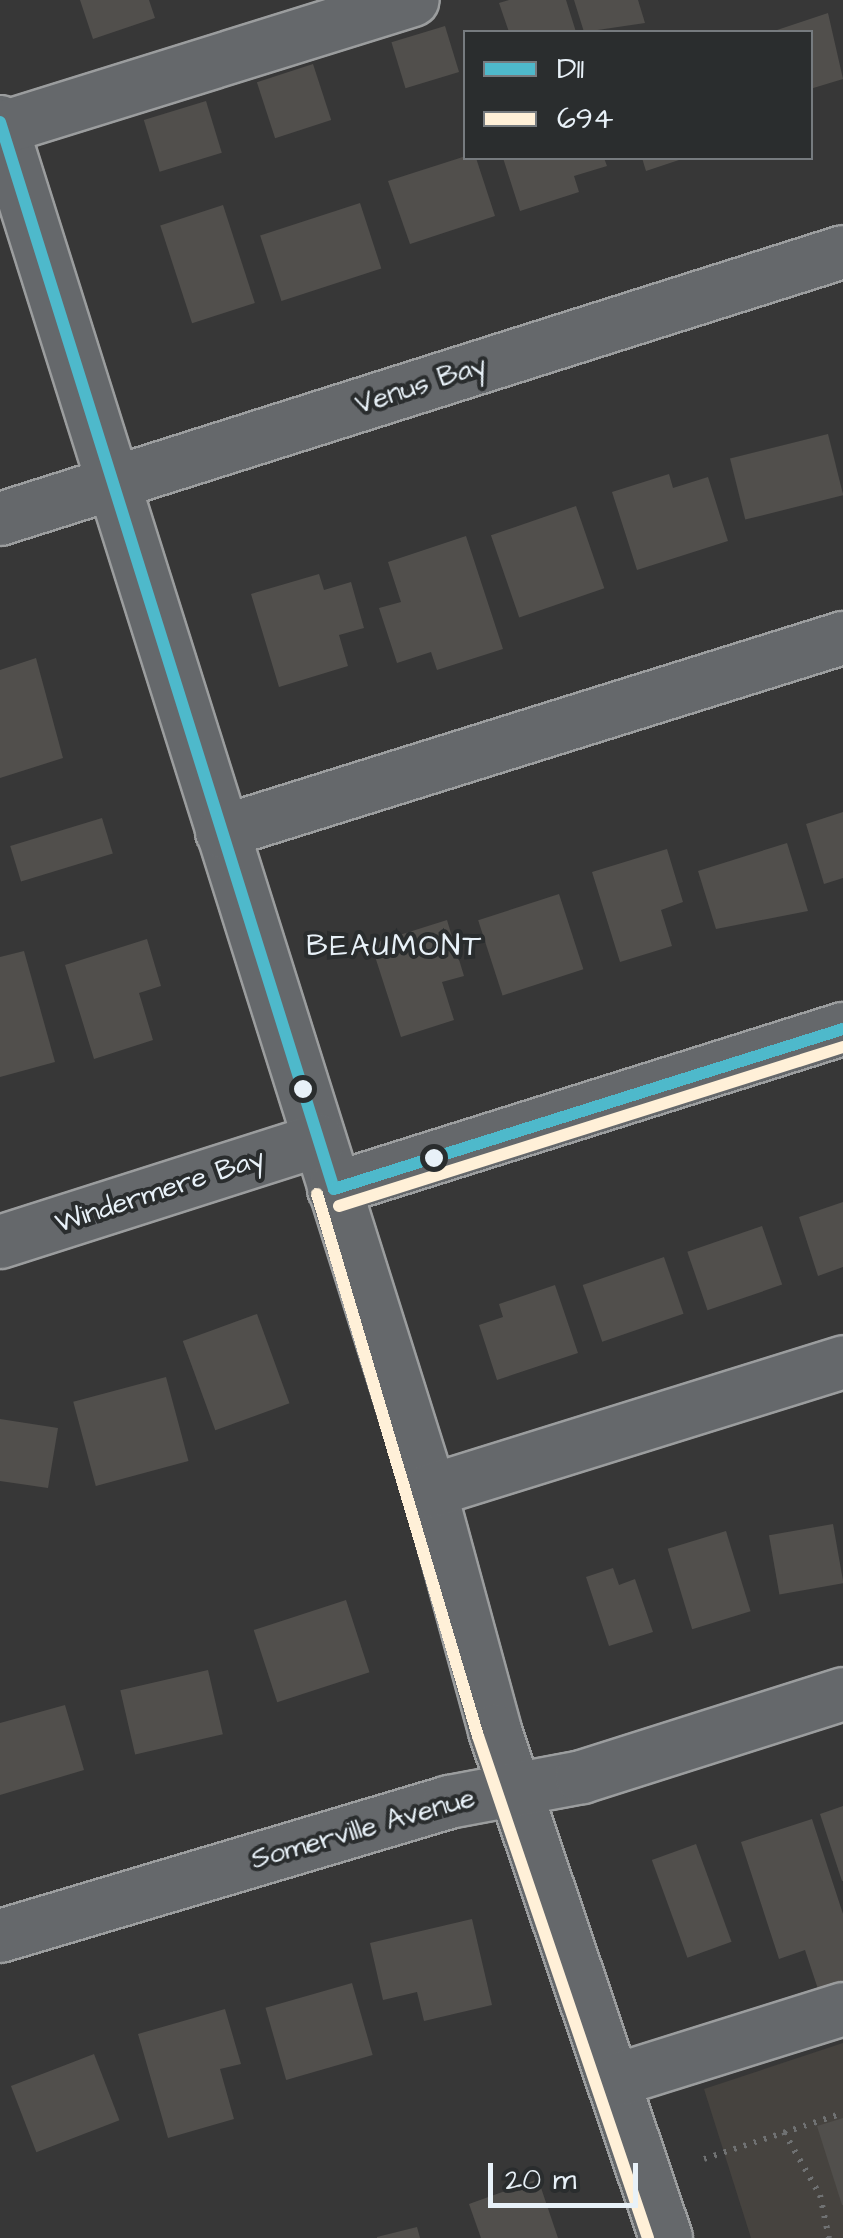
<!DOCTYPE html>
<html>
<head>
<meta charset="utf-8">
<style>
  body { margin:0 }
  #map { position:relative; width:843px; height:2238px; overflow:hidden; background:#373737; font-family:"Architects Daughter",sans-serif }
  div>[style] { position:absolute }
  .built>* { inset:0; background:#46433f }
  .building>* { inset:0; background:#514f4c; transform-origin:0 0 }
  .path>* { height:6px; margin-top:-3px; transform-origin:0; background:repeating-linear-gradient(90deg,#6f7172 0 2.5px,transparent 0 10.5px) }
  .roads { filter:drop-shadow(2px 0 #9b9d9e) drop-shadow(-2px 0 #9b9d9e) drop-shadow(0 2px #9b9d9e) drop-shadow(0 -2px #9b9d9e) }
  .minor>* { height:52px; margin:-26px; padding:0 26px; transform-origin:26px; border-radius:26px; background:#65686b }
  .bus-1>* { height:12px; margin:-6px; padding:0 6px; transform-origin:6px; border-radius:6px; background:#4eb9cb }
  .bus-2>* { height:12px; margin:-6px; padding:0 6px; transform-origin:6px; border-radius:6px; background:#fff0d8 }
  .dots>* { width:28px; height:28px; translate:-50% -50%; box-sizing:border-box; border:5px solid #2a2d2e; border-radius:50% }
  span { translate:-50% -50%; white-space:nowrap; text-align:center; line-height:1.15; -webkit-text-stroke:8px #2a2d2e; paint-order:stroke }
  .street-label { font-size:28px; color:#e8f1f8 }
  .neighbourhood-label { font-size:30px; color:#e8f1f8; letter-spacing:2.5px }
  .legend { position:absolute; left:463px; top:30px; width:350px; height:130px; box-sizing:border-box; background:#2a2d2e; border:2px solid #767b7f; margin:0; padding:12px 18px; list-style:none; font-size:30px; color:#e8f1f8 }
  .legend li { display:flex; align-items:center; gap:20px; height:50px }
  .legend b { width:50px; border:2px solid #767b7f }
  .scale { position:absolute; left:488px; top:2163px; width:150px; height:45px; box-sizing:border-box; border:5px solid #e8f1f8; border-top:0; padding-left:12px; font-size:30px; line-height:35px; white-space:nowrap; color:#e8f1f8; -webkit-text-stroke:8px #2a2d2e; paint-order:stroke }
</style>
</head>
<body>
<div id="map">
  <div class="built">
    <i style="clip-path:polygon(843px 2043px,843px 2238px,751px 2238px,704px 2089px)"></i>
  </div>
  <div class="building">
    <i style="clip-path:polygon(80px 0,149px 0,155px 18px,93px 39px)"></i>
    <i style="clip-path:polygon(509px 0,566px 0,576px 32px,509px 32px,499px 3px)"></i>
    <i style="clip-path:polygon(574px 0,638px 0,645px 23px,584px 32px)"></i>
    <i style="clip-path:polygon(828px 13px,843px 79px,810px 89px,810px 32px,771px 32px)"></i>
    <i style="left:445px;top:26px;width:48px;height:56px;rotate:73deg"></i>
    <i style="left:313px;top:64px;width:59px;height:59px;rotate:72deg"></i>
    <i style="left:206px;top:101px;width:54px;height:65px;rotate:73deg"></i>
    <i style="clip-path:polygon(466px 156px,476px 158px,495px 216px,410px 244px,388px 181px)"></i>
    <i style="clip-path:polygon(503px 158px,604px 158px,607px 166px,574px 176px,579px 192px,520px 211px)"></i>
    <i style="clip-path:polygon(642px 158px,685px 158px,646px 171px)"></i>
    <i style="left:360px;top:203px;width:69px;height:105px;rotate:72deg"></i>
    <i style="left:223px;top:205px;width:103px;height:66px;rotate:72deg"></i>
    <i style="left:828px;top:434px;width:63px;height:101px;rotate:76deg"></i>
    <i style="clip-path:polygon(669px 474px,673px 488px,708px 477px,728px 541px,637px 570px,612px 492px)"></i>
    <i style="left:576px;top:506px;width:87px;height:90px;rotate:71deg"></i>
    <i style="clip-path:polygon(466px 536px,503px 649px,437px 670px,431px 652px,397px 663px,379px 608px,401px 602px,388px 562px)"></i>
    <i style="clip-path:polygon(319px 574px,324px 590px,351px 582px,364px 628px,339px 635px,348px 666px,279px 687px,251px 594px)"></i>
    <i style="clip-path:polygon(36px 658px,63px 758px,0 778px,0 670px)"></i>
    <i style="clip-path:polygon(843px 812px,843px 878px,824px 884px,806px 824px)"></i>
    <i style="left:102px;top:818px;width:37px;height:96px;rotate:73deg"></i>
    <i style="clip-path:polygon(787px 843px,808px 911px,716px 929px,698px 871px)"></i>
    <i style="clip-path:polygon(667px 849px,683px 902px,661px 910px,672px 946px,620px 962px,592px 872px)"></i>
    <i style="left:559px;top:894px;width:79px;height:85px;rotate:72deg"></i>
    <i style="clip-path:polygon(447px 920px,464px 976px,442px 982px,454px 1020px,401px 1037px,371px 944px)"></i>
    <i style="clip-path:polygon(147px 939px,161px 986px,139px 993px,153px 1040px,94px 1059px,65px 965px)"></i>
    <i style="clip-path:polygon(24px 951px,55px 1062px,0 1077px,0 957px)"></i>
    <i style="clip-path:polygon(843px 1202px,843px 1267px,818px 1276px,799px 1217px)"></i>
    <i style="left:762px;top:1226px;width:62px;height:79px;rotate:71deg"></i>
    <i style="left:664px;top:1257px;width:60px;height:86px;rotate:71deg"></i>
    <i style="clip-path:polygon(555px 1285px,578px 1353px,497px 1380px,479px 1325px,503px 1317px,499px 1304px)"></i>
    <i style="left:257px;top:1314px;width:95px;height:79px;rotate:70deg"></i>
    <i style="left:166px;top:1377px;width:87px;height:96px;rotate:75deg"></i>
    <i style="clip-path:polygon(0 1419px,58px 1428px,48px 1488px,0 1481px)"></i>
    <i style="left:833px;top:1524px;width:60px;height:65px;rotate:80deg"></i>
    <i style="left:726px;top:1531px;width:84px;height:61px;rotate:73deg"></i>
    <i style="clip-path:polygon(613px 1568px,619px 1585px,635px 1579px,653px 1632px,609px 1646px,586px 1577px)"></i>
    <i style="left:346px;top:1600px;width:76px;height:97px;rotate:72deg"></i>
    <i style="left:208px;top:1670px;width:66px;height:90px;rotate:77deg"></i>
    <i style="clip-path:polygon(65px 1705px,84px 1770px,0 1795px,0 1723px)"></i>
    <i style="clip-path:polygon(843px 1806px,843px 1881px,842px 1881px,820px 1814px)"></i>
    <i style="clip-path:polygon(812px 1819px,843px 1914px,843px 1990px,821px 1998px,805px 1950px,779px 1959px,741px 1842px)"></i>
    <i style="left:696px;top:1844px;width:104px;height:47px;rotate:70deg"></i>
    <i style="clip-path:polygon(472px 1919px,492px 2005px,424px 2021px,417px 1992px,383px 2000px,370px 1943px)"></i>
    <i style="left:352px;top:1983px;width:75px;height:90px;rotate:74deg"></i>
    <i style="clip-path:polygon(225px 2009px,241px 2064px,220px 2069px,234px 2119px,168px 2138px,138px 2034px)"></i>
    <i style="left:94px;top:2054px;width:71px;height:89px;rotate:69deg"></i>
    <i style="clip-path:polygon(843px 2118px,843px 2205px,842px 2205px,817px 2126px)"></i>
    <i style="clip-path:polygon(538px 2179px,558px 2238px,481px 2238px,469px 2204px)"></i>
    <i style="clip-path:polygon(417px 2227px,420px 2238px,377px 2238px,377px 2237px)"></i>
  </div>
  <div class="path">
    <i style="left:784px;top:2132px;width:73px;rotate:60.3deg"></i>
    <i style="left:820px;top:2195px;width:44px;rotate:78.2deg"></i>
    <i style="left:704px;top:2159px;width:146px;rotate:-18.3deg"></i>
  </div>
  <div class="roads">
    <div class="minor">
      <i style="left:0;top:122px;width:1435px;rotate:72.56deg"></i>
      <i style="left:430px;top:1491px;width:249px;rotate:74.8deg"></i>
      <i style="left:495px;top:1731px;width:535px;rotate:71.36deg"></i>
      <i style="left:2px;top:128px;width:430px;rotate:-17.3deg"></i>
      <i style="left:0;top:519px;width:884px;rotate:-17.57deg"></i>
      <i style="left:222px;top:832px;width:651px;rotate:-17.35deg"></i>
      <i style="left:334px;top:1189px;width:534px;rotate:-17.45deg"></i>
      <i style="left:0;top:1242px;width:335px;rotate:-17.7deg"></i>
      <i style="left:430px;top:1491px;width:433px;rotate:-17.3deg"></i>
      <i style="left:0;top:1936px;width:469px;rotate:-16.6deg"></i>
      <i style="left:449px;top:1802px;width:135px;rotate:-10.6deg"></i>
      <i style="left:582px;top:1777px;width:274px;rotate:-17.6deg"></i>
      <i style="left:617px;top:2080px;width:237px;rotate:-17.4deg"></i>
    </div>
  </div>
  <div class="bus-1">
    <i style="left:0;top:122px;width:1118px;rotate:72.62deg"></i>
    <i style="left:334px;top:1189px;width:534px;rotate:-17.45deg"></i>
  </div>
  <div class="bus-2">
    <i style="left:317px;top:1194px;width:565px;rotate:73.46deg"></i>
    <i style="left:478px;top:1736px;width:530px;rotate:71.29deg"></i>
    <i style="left:339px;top:1206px;width:528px;rotate:-17.51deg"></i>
  </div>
  <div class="dots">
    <i style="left:303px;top:1089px;background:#e8f1f8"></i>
    <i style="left:434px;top:1158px;background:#e8f1f8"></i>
  </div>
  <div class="street-label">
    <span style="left:421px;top:385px;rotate:-18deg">Venus Bay</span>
    <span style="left:160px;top:1191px;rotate:-18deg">Windermere Bay</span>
    <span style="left:363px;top:1829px;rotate:-16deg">Somerville Avenue</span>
  </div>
  <div class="neighbourhood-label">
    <span style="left:395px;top:946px">BEAUMONT</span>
  </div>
  <ul class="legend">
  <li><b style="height:12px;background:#4eb9cb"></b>D11</li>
  <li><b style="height:12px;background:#fff0d8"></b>694</li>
  </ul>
  <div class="scale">20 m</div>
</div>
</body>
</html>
